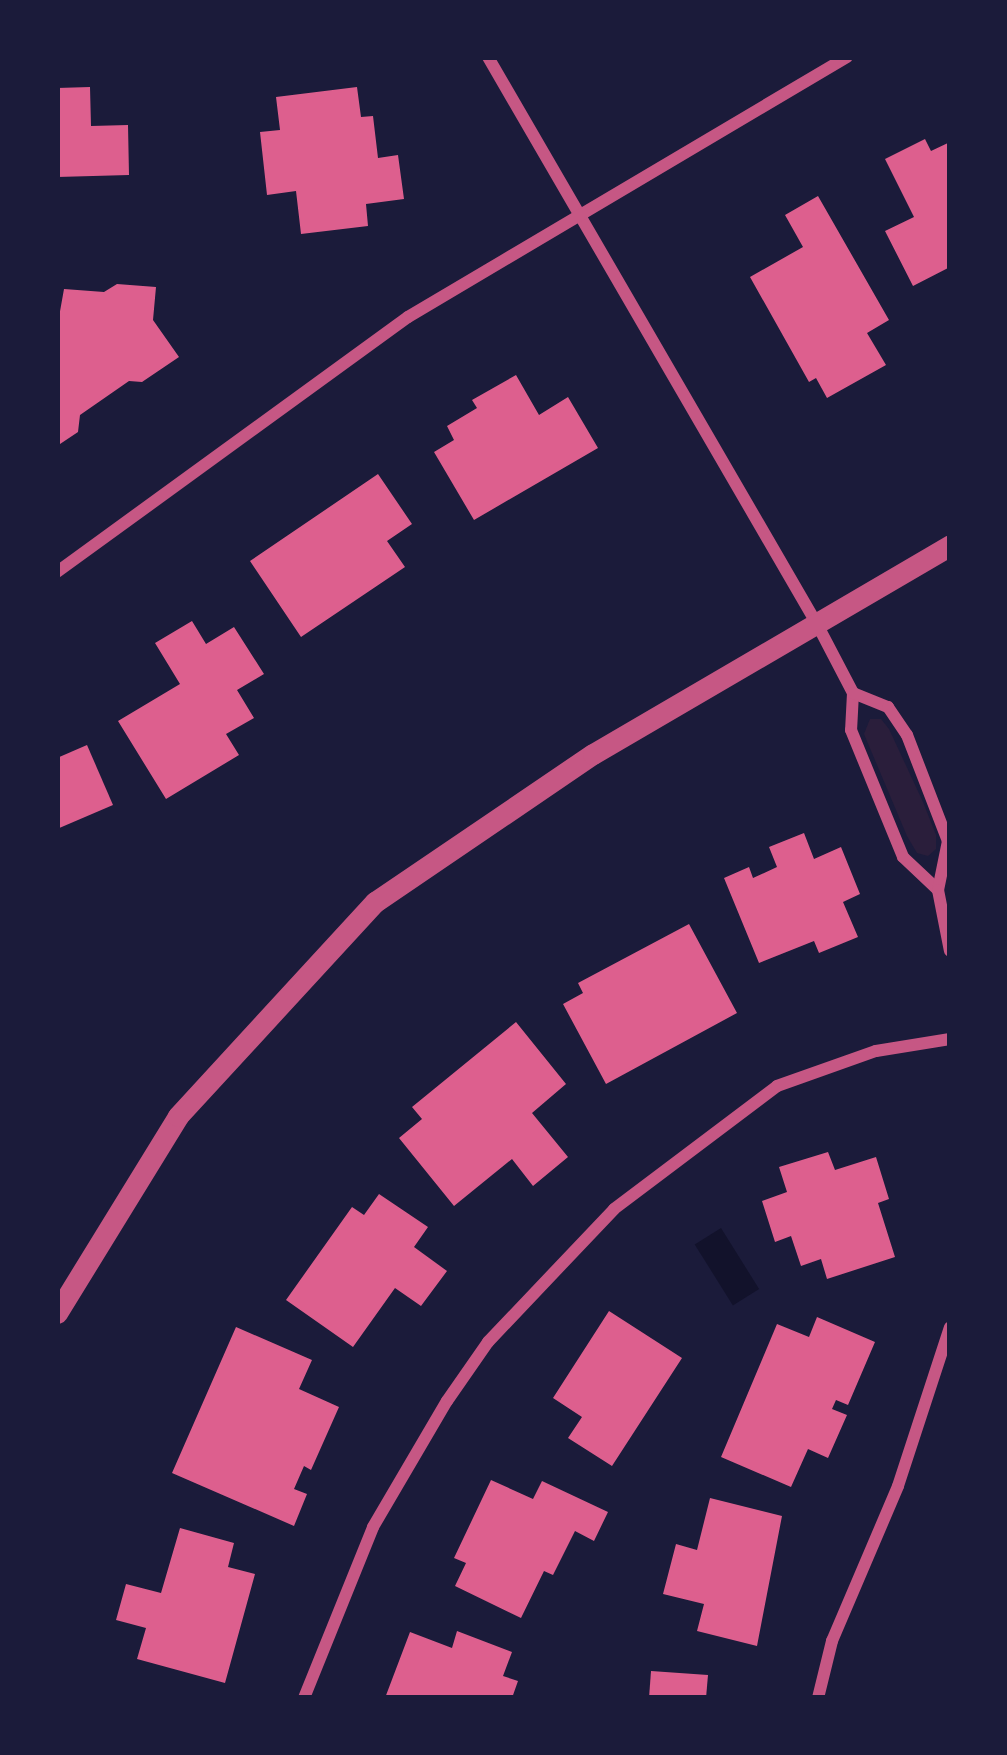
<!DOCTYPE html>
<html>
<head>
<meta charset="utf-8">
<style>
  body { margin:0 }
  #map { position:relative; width:1007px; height:1755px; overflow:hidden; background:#1b1b3a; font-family:"Space Grotesk",sans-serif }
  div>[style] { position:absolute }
  .green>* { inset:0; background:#2a1e3b }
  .water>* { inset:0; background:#12122b; transform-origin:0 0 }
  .building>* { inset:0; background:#dd5f8e }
  .minor>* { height:12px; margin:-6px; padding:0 6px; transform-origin:6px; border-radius:6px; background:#c65784 }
  .tertiary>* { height:21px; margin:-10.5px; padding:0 10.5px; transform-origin:10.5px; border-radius:10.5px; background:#c65784 }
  span { translate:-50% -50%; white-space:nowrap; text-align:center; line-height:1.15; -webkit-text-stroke:9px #1b1b3a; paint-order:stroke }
  .frame { position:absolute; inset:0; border:60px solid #1b1b3a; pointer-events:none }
</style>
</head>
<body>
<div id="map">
  <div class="green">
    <i style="clip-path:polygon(870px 719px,881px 719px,889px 729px,923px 802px,936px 835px,936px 849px,928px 856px,917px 853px,907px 836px,864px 734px)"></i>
  </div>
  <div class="water">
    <i style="left:721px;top:1228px;width:72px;height:31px;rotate:58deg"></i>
  </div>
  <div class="building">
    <i style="clip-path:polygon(90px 87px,91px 126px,128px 125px,129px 175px,57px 177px,57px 88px)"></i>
    <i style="clip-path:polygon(357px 87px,361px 117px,373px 116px,378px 158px,398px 155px,404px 199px,366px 204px,368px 226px,301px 234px,296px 191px,267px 195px,260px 132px,280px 130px,276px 97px)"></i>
    <i style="clip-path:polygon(925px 139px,931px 151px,950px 142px,950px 267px,913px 286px,885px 231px,914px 217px,885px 159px)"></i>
    <i style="clip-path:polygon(818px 196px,889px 320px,867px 333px,886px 365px,827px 398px,816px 378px,809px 382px,750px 277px,803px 247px,785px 215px)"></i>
    <i style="clip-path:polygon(117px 284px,156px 287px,153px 320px,179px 357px,142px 382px,129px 381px,80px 415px,78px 432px,57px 446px,57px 328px,64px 289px,104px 292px)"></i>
    <i style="clip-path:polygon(516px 375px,539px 415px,568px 397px,598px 448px,474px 520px,434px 452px,454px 440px,447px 426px,477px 408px,472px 400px)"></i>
    <i style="clip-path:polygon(378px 474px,412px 524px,387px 541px,405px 567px,301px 637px,250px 561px)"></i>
    <i style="clip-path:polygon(192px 621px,206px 644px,234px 627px,264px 674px,237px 690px,254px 718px,226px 734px,239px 755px,166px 799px,118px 721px,180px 684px,155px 643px)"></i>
    <i style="clip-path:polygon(87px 745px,113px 805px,57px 829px,57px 758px)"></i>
    <i style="clip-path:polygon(804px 833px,814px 859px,841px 847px,860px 894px,843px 902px,858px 937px,819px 953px,814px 941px,759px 963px,724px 878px,749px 867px,753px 878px,777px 867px,769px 847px)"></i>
    <i style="clip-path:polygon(689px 924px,737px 1013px,606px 1084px,563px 1004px,583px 993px,578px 983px)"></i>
    <i style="clip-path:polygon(516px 1022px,566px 1084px,532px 1113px,568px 1157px,533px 1186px,512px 1159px,454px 1206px,399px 1138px,422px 1119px,412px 1107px)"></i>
    <i style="clip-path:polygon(828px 1152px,835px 1170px,876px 1157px,889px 1199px,878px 1203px,895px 1257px,827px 1279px,821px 1259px,801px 1266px,791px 1236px,775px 1242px,762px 1201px,787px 1192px,779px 1167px)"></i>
    <i style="clip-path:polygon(379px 1194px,428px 1227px,414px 1247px,447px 1271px,421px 1306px,395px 1288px,353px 1347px,286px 1300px,352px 1207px,364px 1215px)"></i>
    <i style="clip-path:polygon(609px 1311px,682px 1358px,612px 1466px,568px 1438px,582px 1417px,553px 1398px)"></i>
    <i style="clip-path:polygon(817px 1317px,875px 1342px,848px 1405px,836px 1400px,832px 1409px,847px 1415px,828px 1458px,808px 1449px,791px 1487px,721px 1457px,777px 1324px,809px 1337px)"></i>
    <i style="clip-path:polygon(236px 1327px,312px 1360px,299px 1389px,339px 1407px,311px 1470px,304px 1466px,294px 1489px,307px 1494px,294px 1526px,172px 1473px)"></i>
    <i style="clip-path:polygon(491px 1480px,533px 1499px,542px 1481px,608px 1512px,594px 1541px,575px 1531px,553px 1575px,544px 1571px,521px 1618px,455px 1586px,466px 1563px,454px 1558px)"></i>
    <i style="clip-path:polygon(710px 1498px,782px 1516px,757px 1646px,697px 1631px,704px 1604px,663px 1594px,676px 1544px,697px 1550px)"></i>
    <i style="clip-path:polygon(180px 1528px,234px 1543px,228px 1567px,255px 1574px,225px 1683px,137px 1659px,146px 1628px,116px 1620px,126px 1584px,161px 1593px)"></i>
    <i style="clip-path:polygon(457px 1631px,512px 1652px,503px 1676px,518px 1681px,512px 1698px,385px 1698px,410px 1632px,452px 1648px)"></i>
    <i style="clip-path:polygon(651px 1671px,708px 1675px,706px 1698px,649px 1698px)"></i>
  </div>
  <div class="minor">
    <i style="left:488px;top:57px;width:656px;rotate:59.88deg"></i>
    <i style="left:817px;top:624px;width:78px;rotate:62.4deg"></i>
    <i style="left:853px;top:693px;width:37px;rotate:93deg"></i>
    <i style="left:851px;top:730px;width:137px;rotate:67.7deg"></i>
    <i style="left:903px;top:857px;width:48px;rotate:43.3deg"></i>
    <i style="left:57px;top:572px;width:434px;rotate:-36deg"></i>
    <i style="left:408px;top:317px;width:510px;rotate:-30.64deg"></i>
    <i style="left:853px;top:693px;width:38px;rotate:22deg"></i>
    <i style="left:888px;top:707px;width:34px;rotate:56deg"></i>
    <i style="left:907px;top:735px;width:114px;rotate:68.9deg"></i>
    <i style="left:948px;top:841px;width:50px;rotate:101.5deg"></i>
    <i style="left:938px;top:890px;width:62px;rotate:78.9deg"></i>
    <i style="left:304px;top:1698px;width:184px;rotate:-68deg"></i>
    <i style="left:373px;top:1527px;width:146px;rotate:-59.6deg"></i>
    <i style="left:447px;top:1401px;width:72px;rotate:-55.2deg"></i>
    <i style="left:488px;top:1342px;width:183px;rotate:-46.5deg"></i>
    <i style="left:614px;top:1209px;width:204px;rotate:-37deg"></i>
    <i style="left:777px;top:1086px;width:105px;rotate:-19.5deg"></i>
    <i style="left:876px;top:1051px;width:75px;rotate:-9.2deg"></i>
    <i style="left:818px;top:1698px;width:59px;rotate:-76.2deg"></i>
    <i style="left:832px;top:1641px;width:168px;rotate:-66.9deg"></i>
    <i style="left:898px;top:1486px;width:167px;rotate:-71.9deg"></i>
  </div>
  <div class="tertiary">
    <i style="left:57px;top:1313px;width:231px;rotate:-58.4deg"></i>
    <i style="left:178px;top:1116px;width:291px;rotate:-47.4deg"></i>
    <i style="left:375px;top:902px;width:263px;rotate:-34.2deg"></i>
    <i style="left:593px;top:754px;width:414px;rotate:-30.3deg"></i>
  </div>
  <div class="frame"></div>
</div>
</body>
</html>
